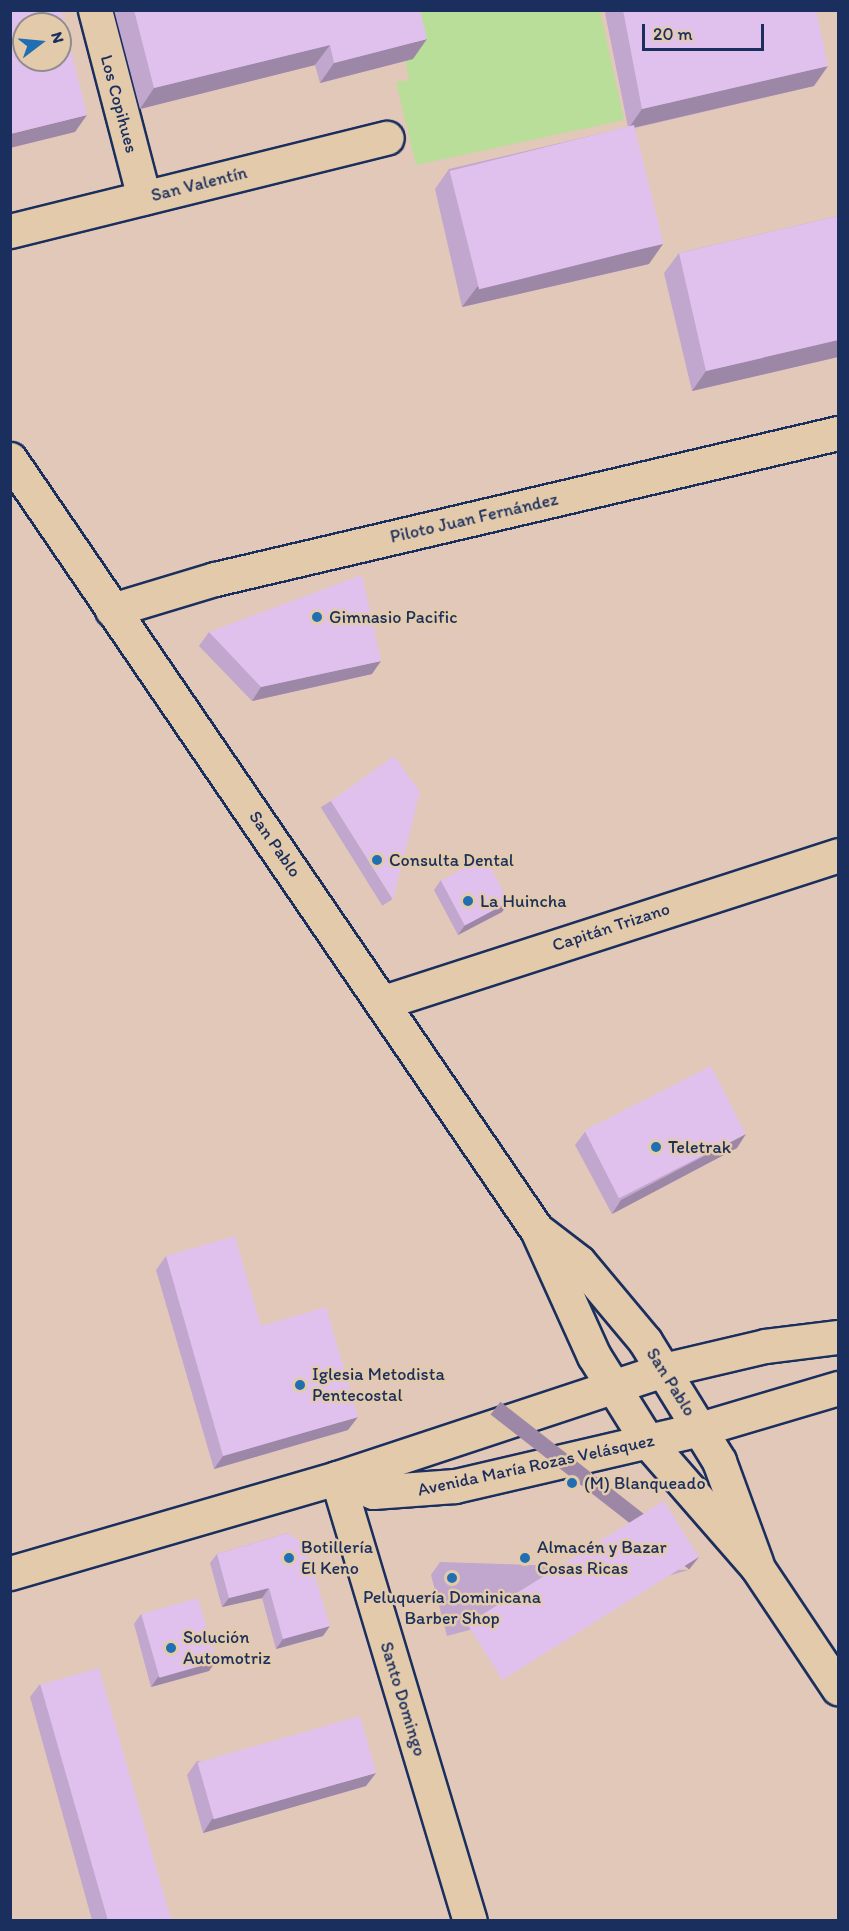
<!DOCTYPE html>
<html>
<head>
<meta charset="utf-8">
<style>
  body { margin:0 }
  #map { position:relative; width:849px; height:1931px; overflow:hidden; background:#e2c8b8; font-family:Itim,sans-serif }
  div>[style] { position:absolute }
  .green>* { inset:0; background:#b8de99 }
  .roads { filter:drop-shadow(2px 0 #1b2f5e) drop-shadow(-2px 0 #1b2f5e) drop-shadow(0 2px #1b2f5e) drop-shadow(0 -2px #1b2f5e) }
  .minor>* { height:33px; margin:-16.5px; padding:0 16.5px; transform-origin:16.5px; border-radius:16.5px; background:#e3caab }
  .major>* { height:33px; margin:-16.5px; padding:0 16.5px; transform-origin:16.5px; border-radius:16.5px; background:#e3caab }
  .wall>* { inset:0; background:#c1a6cd; transform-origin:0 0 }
  .shaded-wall>* { inset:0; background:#9d87a7; transform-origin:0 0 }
  .building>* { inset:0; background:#e0c1ee; transform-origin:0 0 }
  .dots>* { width:16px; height:16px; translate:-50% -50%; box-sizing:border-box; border:3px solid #e3caab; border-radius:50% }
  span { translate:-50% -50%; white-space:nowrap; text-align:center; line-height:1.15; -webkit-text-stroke:5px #e3caab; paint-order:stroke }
  .street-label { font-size:18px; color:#1b2f5e }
  .poi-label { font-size:18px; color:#1b2f5e }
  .left { translate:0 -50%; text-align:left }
  .frame { position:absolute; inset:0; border:12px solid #1b2f5e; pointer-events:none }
  .north { position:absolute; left:12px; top:12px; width:60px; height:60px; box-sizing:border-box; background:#e3caab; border:2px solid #938c8c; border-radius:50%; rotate:74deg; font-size:16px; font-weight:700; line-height:24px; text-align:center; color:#1b2f5e }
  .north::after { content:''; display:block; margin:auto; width:21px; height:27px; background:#1f6fb2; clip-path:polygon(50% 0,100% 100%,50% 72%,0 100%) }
  .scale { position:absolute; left:642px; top:24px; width:122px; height:27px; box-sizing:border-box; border:3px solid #1b2f5e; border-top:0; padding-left:8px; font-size:18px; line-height:21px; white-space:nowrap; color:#1b2f5e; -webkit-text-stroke:4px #e3caab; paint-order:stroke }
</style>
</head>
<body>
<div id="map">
  <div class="green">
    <i style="clip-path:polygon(600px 11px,624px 120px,416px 165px,396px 82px,409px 80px,397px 12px)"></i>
  </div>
  <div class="roads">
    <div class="minor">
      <i style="left:95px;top:10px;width:194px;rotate:75.4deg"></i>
      <i style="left:10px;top:231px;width:388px;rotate:-13.9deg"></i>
      <i style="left:112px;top:610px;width:108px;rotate:-16.8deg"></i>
      <i style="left:215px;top:579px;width:640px;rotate:-13.19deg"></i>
      <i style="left:384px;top:1002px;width:477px;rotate:-17.9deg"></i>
      <i style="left:337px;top:1478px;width:462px;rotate:73.3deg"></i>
    </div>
    <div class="major">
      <i style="left:10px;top:459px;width:934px;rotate:55.65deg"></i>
      <i style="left:537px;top:1230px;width:138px;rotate:65.7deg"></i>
      <i style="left:594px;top:1356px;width:102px;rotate:57.9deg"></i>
      <i style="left:648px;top:1442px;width:166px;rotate:48.9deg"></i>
      <i style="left:757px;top:1567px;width:146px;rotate:56.2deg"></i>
      <i style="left:540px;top:1232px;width:49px;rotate:37.6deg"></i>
      <i style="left:579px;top:1262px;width:103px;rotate:50.1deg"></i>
      <i style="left:645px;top:1341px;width:141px;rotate:58.3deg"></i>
      <i style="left:719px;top:1461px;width:108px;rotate:69.9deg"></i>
      <i style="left:337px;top:1478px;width:39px;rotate:21deg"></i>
      <i style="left:373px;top:1492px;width:82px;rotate:-4.2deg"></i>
      <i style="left:455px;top:1486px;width:252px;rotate:-13.1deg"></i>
      <i style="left:700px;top:1429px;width:144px;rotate:-16.5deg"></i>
      <i style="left:10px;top:1573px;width:341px;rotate:-16.2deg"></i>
      <i style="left:337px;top:1478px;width:343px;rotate:-18.3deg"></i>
      <i style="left:663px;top:1370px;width:105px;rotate:-13.2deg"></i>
      <i style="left:765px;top:1346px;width:74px;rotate:-7deg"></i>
    </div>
  </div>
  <div class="wall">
    <i style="clip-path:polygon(114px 10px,420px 10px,413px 59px,320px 83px,315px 65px,140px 109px)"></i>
    <i style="clip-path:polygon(607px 10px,815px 10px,814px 86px,635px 128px,649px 264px,462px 307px,435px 189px,449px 169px,628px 127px,605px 13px)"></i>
    <i style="clip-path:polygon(838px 216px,838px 357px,692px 391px,664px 273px,679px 253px)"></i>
    <i style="clip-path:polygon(209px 632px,372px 674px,252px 701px,199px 646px)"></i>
    <i style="left:331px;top:801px;width:116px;height:12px;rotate:58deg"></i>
    <i style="clip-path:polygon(441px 880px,509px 902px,502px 912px,458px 935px,434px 890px)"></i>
    <i style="clip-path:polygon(585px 1132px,737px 1148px,612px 1214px,575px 1145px)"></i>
    <i style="clip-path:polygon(166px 1256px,261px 1326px,348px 1430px,214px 1469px,156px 1270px)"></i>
    <i style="clip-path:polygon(288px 1533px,323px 1636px,276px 1649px,262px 1598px,222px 1607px,210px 1563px,217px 1554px)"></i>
    <i style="clip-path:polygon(440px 1562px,689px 1570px,447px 1636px,431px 1575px)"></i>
    <i style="clip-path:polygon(141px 1614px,216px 1661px,209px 1671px,151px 1687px,134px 1624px)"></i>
    <i style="clip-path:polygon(40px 1684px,169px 1920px,92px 1920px,30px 1697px)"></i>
    <i style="clip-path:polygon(197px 1761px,366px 1786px,203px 1833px,187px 1775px)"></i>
  </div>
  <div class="shaded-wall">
    <i style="clip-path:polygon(427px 39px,413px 59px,320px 83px,334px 63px)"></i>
    <i style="clip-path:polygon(330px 45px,315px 65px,140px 109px,154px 88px)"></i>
    <i style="clip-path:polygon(828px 66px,814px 86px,628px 129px,642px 109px)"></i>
    <i style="clip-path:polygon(87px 115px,75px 132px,10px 148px,10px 134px)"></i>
    <i style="clip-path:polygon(663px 244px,649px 264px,462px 307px,477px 287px)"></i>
    <i style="clip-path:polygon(838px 340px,838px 357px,692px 391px,706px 371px)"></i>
    <i style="clip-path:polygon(381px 661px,372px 674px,252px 701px,261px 687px)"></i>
    <i style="clip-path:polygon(509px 902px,502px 912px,458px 935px,465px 925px)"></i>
    <i style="clip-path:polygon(746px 1134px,737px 1148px,612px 1214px,621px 1200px)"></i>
    <i style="clip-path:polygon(358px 1417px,348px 1430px,214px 1469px,223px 1456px)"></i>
    <i style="left:699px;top:1557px;width:16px;height:252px;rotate:128deg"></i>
    <i style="clip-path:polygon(269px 1588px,262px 1598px,222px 1607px,229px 1598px)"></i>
    <i style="clip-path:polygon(330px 1626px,323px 1636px,276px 1649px,283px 1639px)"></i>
    <i style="clip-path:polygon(216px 1661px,209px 1671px,151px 1687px,158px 1677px)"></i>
    <i style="clip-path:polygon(376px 1773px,366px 1786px,203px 1833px,212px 1819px)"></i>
  </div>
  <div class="building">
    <i style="clip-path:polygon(evenodd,10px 10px,61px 10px,87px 115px,10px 134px,10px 10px,24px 24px,60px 24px,60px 60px,24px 60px,24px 24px)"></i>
    <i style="clip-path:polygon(134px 10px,420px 10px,427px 39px,334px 63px,330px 45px,154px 88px)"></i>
    <i style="clip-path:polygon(623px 10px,816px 10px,828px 66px,642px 109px)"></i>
    <i style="left:634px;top:125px;width:122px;height:190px;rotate:76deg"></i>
    <i style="clip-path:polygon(838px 216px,838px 340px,706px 371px,679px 253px)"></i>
    <i style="clip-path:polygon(362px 575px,381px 661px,261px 687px,209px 632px)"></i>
    <i style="clip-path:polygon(394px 756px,420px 792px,393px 899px,331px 801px)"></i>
    <i style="left:485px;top:857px;width:51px;height:50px;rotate:62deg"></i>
    <i style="left:711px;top:1066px;width:76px;height:142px;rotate:63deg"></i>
    <i style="clip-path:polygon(235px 1236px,261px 1326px,326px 1307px,358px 1417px,223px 1456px,166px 1256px)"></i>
    <i style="left:664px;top:1501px;width:66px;height:232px;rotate:58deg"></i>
    <i style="clip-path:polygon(288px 1533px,306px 1546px,330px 1626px,283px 1639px,269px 1588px,229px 1598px,217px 1554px)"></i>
    <i style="left:198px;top:1598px;width:66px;height:59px;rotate:74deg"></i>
    <i style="left:99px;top:1668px;width:262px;height:61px;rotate:74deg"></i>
    <i style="left:360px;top:1716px;width:59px;height:169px;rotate:74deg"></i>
  </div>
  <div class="dots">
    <i style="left:317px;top:617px;background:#1f6fb2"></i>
    <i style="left:377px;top:860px;background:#1f6fb2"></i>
    <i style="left:468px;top:901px;background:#1f6fb2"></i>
    <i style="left:656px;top:1147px;background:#1f6fb2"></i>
    <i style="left:300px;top:1385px;background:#1f6fb2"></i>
    <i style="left:572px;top:1483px;background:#1f6fb2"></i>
    <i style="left:289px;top:1558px;background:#1f6fb2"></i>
    <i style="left:525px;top:1558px;background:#1f6fb2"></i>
    <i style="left:452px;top:1578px;background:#1f6fb2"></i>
    <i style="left:171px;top:1648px;background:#1f6fb2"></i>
  </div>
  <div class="street-label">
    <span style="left:119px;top:104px;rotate:75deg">Los Copihues</span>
    <span style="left:199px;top:184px;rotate:-14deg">San Valentín</span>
    <span style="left:474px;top:518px;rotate:-13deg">Piloto Juan Fernández</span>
    <span style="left:275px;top:844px;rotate:55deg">San Pablo</span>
    <span style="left:611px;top:927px;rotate:-18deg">Capitán Trizano</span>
    <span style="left:671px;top:1382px;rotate:58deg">San Pablo</span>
    <span style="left:536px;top:1465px;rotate:-12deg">Avenida María Rozas Velásquez</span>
    <span style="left:403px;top:1699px;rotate:73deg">Santo Domingo</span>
  </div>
  <div class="poi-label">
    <span class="left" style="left:329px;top:617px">Gimnasio Pacific</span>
    <span class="left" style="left:389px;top:860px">Consulta Dental</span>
    <span class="left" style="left:480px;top:901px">La Huincha</span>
    <span class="left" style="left:668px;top:1147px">Teletrak</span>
    <span class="left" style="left:312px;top:1385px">Iglesia Metodista<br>Pentecostal</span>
    <span class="left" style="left:584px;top:1483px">(M) Blanqueado</span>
    <span class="left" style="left:301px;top:1558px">Botillería<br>El Keno</span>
    <span class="left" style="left:537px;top:1558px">Almacén y Bazar<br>Cosas Ricas</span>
    <span style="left:452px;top:1608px">Peluquería Dominicana<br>Barber Shop</span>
    <span class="left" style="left:183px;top:1648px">Solución<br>Automotriz</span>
  </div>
  <div class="frame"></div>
  <div class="north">N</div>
  <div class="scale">20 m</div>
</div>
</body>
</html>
